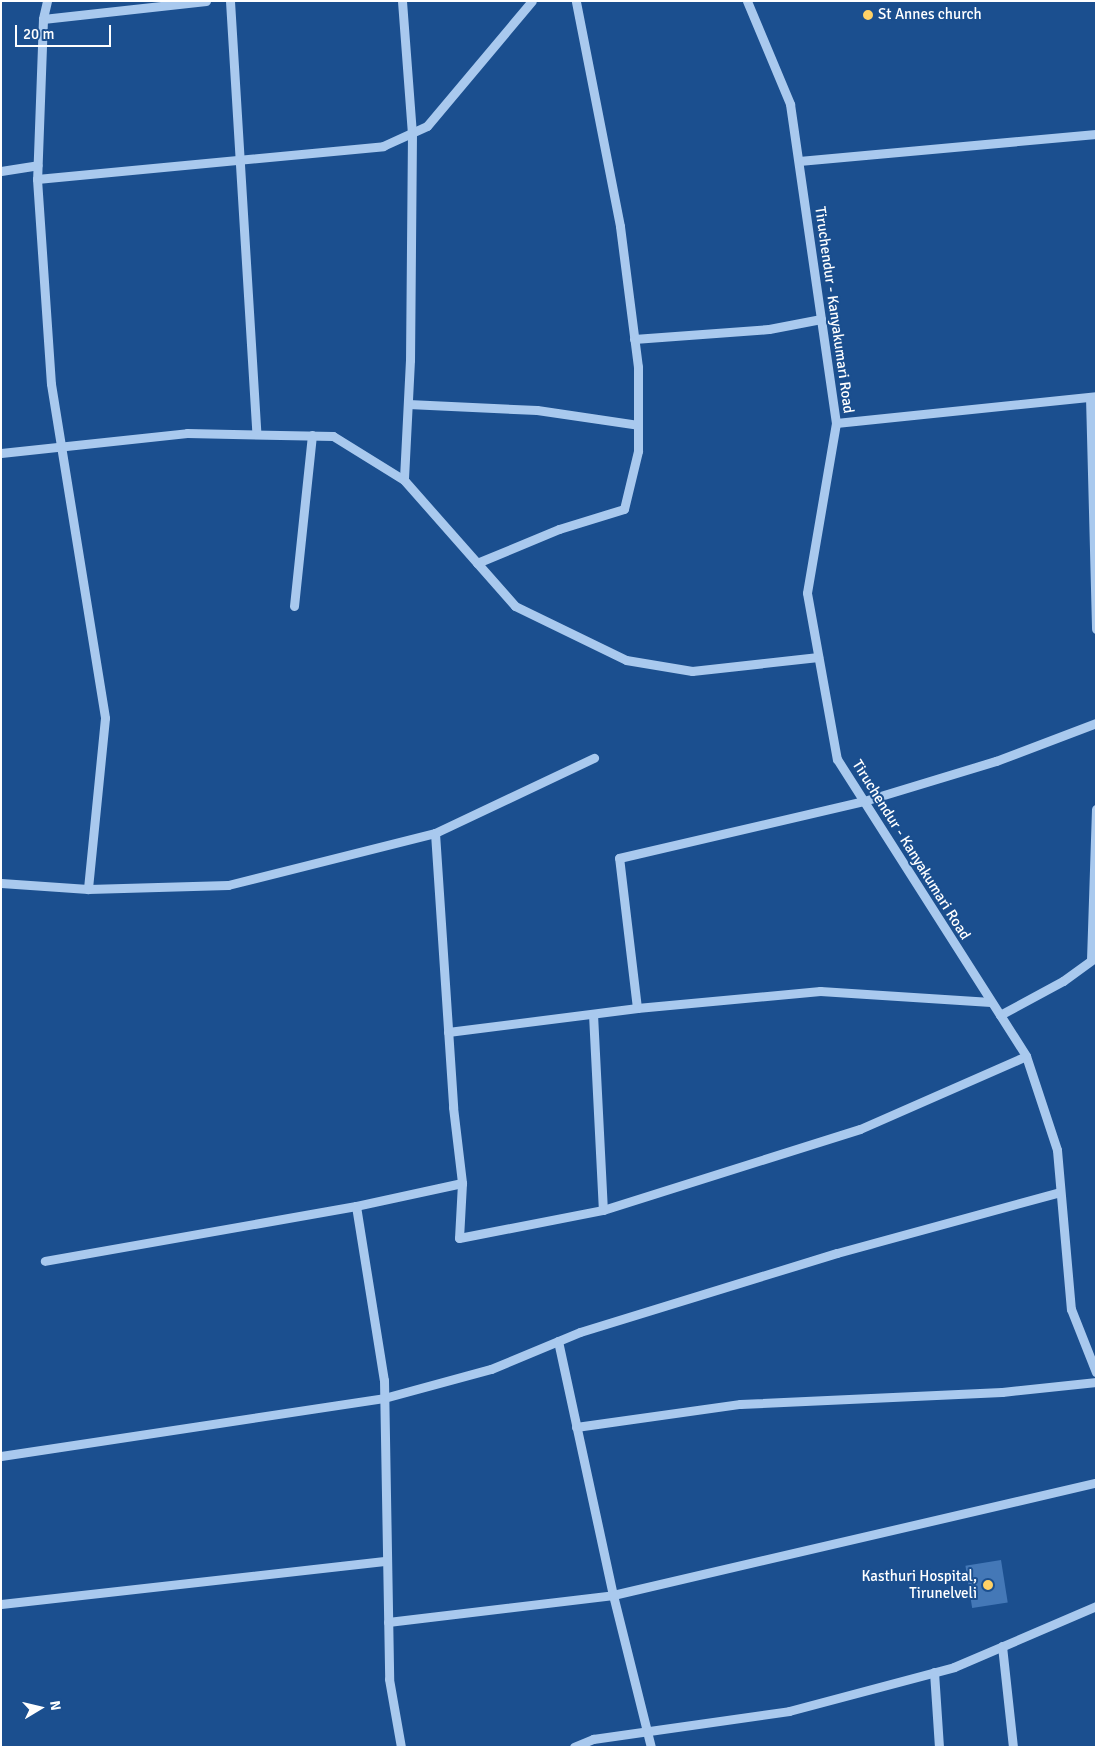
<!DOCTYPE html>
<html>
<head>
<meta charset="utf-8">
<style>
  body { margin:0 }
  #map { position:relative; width:1097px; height:1748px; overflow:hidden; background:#1b4f8f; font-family:Signika,sans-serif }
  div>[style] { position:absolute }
  .building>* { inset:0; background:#4478b7; transform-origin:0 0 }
  .minor>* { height:9px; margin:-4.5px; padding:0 4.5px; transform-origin:4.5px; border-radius:4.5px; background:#a9c9ee }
  .dots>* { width:14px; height:14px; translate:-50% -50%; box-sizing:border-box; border:2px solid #1b4f8f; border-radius:50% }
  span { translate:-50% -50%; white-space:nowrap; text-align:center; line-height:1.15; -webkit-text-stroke:4px #1b4f8f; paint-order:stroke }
  .poi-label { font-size:15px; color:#fff }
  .left { translate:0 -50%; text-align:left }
  .right { translate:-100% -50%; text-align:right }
  .street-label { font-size:15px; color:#fff }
  .frame { position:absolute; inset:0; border:2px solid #fff; pointer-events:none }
  .north { position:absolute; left:15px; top:1683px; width:50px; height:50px; -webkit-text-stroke:4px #1b4f8f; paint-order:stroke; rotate:81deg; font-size:14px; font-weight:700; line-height:20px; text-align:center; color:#fff }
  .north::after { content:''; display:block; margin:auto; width:18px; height:22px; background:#fff; clip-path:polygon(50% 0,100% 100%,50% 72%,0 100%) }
  .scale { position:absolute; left:15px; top:25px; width:96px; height:22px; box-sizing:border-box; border:2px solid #fff; border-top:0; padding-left:6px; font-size:15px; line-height:18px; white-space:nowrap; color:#fff; -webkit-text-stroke:4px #1b4f8f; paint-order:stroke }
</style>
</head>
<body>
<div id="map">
  <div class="building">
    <i style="left:1001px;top:1560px;width:43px;height:36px;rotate:81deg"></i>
  </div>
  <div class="minor">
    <i style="left:47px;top:1px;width:18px;rotate:103deg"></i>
    <i style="left:43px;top:19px;width:160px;rotate:92.1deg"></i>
    <i style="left:37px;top:179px;width:205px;rotate:86.1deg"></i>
    <i style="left:51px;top:384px;width:338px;rotate:80.8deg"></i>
    <i style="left:105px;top:718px;width:172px;rotate:95.7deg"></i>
    <i style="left:230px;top:1px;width:432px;rotate:86.5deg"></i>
    <i style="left:402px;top:1px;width:132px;rotate:85.7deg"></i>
    <i style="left:412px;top:133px;width:227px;rotate:90.5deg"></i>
    <i style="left:410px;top:360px;width:120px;rotate:92.9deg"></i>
    <i style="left:747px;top:1px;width:112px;rotate:67.3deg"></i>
    <i style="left:790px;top:104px;width:322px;rotate:81.8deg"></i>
    <i style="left:836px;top:423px;width:172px;rotate:99.7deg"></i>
    <i style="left:807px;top:593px;width:169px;rotate:79.8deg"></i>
    <i style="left:837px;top:759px;width:352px;rotate:57.5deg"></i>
    <i style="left:1026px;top:1056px;width:99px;rotate:71.7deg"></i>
    <i style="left:1057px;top:1150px;width:160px;rotate:85deg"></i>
    <i style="left:1071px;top:1309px;width:68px;rotate:68.4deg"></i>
    <i style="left:43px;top:19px;width:164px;rotate:-6.3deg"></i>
    <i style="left:799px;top:161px;width:298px;rotate:-5.2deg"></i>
    <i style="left:1px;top:171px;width:37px;rotate:-9deg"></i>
    <i style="left:37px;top:179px;width:348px;rotate:-5.4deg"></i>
    <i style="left:383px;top:146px;width:48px;rotate:-24.4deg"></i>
    <i style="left:427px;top:126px;width:163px;rotate:-50deg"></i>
    <i style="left:634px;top:339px;width:135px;rotate:-4.2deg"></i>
    <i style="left:769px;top:329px;width:53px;rotate:-10.9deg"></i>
    <i style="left:1090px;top:397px;width:232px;rotate:88.5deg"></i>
    <i style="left:408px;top:404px;width:129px;rotate:2.7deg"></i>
    <i style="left:537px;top:410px;width:102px;rotate:8.4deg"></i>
    <i style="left:836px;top:423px;width:261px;rotate:-5.9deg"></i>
    <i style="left:1px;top:453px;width:187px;rotate:-6.1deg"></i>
    <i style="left:187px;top:433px;width:146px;rotate:1.2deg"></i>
    <i style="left:333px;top:436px;width:84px;rotate:31.8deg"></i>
    <i style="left:404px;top:480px;width:168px;rotate:48.6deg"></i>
    <i style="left:515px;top:606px;width:123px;rotate:25.9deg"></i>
    <i style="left:626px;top:660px;width:67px;rotate:9.5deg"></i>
    <i style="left:692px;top:671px;width:127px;rotate:-6.3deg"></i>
    <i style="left:477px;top:563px;width:89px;rotate:-22.5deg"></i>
    <i style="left:559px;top:529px;width:68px;rotate:-17.1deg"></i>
    <i style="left:624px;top:509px;width:60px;rotate:-76.4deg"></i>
    <i style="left:638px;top:451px;width:84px;rotate:-90deg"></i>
    <i style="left:638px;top:367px;width:142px;rotate:-97.3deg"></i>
    <i style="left:620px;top:226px;width:229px;rotate:-101.1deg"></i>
    <i style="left:294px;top:606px;width:172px;rotate:-84deg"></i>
    <i style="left:435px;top:833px;width:176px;rotate:-25.3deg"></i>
    <i style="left:1px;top:883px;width:87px;rotate:3.9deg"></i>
    <i style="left:88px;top:889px;width:140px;rotate:-1.6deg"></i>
    <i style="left:228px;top:885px;width:213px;rotate:-14.1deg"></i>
    <i style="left:435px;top:833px;width:275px;rotate:86.2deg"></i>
    <i style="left:453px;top:1107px;width:77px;rotate:83.2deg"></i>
    <i style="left:462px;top:1183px;width:108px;rotate:167.8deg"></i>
    <i style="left:356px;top:1206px;width:316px;rotate:170deg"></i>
    <i style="left:1091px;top:960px;width:151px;rotate:-88.1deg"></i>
    <i style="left:637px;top:1008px;width:151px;rotate:-96.8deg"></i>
    <i style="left:619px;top:858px;width:252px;rotate:-13.1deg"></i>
    <i style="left:864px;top:801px;width:138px;rotate:-16.9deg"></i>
    <i style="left:996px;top:761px;width:107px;rotate:-20.8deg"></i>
    <i style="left:593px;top:1014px;width:196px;rotate:87.1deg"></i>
    <i style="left:1000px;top:1015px;width:72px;rotate:-28.4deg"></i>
    <i style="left:1063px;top:981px;width:41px;rotate:-36deg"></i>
    <i style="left:448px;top:1032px;width:191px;rotate:-7.2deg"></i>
    <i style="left:637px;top:1008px;width:184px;rotate:-5.3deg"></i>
    <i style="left:820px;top:991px;width:171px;rotate:3.7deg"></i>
    <i style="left:462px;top:1183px;width:55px;rotate:93.1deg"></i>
    <i style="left:459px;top:1238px;width:147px;rotate:-11deg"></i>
    <i style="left:603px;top:1210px;width:269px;rotate:-17.5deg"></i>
    <i style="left:860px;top:1129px;width:181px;rotate:-23.7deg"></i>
    <i style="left:356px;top:1206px;width:176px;rotate:80.9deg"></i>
    <i style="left:384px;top:1380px;width:299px;rotate:89deg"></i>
    <i style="left:389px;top:1679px;width:69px;rotate:80deg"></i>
    <i style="left:558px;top:1341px;width:260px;rotate:77.8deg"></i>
    <i style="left:613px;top:1595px;width:157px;rotate:76deg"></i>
    <i style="left:576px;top:1427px;width:166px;rotate:-8deg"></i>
    <i style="left:740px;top:1404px;width:262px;rotate:-2.6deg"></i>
    <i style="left:1002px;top:1392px;width:95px;rotate:-6.1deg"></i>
    <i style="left:1px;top:1456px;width:387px;rotate:-8.6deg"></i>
    <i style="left:384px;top:1398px;width:111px;rotate:-15.2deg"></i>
    <i style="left:491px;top:1369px;width:96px;rotate:-22.6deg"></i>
    <i style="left:580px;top:1332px;width:269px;rotate:-17.1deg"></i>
    <i style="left:837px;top:1253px;width:231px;rotate:-15.3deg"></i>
    <i style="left:1px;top:1604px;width:388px;rotate:-6.4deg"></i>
    <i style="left:388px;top:1622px;width:227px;rotate:-6.8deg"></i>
    <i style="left:613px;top:1595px;width:496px;rotate:-13.1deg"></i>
    <i style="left:1002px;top:1646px;width:102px;rotate:83.8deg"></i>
    <i style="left:934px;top:1672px;width:75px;rotate:86.2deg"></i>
    <i style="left:574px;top:1747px;width:21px;rotate:-23deg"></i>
    <i style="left:593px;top:1739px;width:198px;rotate:-8.1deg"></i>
    <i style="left:789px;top:1711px;width:171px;rotate:-14.9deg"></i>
    <i style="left:954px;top:1667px;width:155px;rotate:-23.2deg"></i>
  </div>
  <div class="dots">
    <i style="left:868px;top:15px;background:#ffd166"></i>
    <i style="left:988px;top:1585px;background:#ffd166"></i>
  </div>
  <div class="poi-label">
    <span class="left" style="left:878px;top:15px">St Annes church</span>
    <span class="right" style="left:977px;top:1585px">Kasthuri Hospital,<br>Tirunelveli</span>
  </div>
  <div class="street-label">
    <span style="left:834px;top:310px;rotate:82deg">Tiruchendur - Kanyakumari Road</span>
    <span style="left:911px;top:850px;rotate:58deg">Tiruchendur - Kanyakumari Road</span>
  </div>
  <div class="frame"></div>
  <div class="north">N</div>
  <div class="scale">20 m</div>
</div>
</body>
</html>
